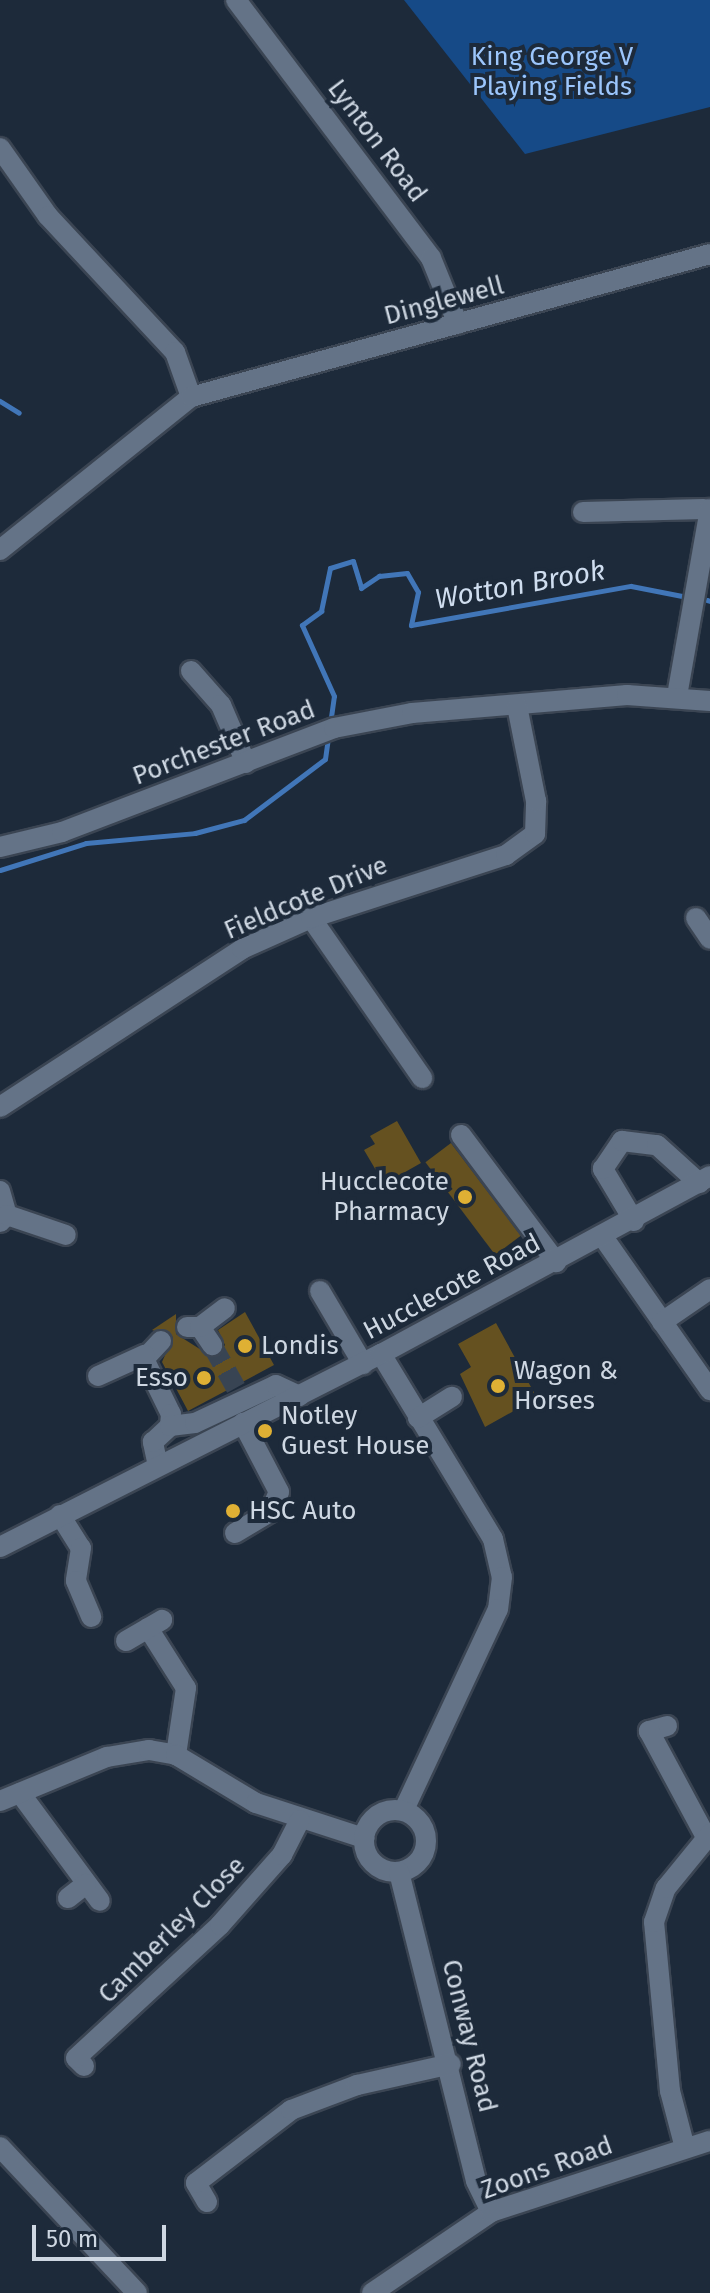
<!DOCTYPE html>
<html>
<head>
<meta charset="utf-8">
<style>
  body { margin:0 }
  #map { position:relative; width:710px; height:2293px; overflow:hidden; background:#1d2a3a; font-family:"Fira Sans",sans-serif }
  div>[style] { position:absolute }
  .green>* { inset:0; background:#164a87 }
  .stream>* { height:5px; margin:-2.5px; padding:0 2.5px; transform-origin:2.5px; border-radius:2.5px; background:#4176b8 }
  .building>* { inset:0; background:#655120; transform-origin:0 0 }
  .minor-tunnel>* { height:20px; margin-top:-10px; transform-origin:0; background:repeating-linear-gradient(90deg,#384453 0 20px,transparent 0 30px) }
  .roads { filter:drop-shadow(2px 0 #3b4553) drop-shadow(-2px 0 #3b4553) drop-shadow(0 2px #3b4553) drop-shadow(0 -2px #3b4553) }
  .minor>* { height:20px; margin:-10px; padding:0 10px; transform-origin:10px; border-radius:10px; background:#647387 }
  .minor>.ring { margin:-10px; padding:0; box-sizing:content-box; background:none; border:20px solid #647387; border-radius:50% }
  .dots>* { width:22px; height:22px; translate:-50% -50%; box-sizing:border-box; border:4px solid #1d2a3a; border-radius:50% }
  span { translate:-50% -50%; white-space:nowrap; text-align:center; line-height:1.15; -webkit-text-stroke:8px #1d2a3a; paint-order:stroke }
  .park-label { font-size:26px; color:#9cc6fc }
  .street-label { font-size:26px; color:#ced7e2 }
  .poi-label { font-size:26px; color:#ced7e2 }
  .right { translate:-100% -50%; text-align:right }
  .left { translate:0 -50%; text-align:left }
  .water-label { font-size:28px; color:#cfddef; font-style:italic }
  .scale { position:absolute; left:32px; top:2225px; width:134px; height:36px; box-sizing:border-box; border:4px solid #ced7e2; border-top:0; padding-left:10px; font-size:24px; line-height:28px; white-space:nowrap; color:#ced7e2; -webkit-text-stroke:6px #1d2a3a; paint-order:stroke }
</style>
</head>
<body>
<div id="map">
  <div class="green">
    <i style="clip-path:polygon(404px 0,710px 0,710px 107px,525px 154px)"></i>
  </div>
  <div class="stream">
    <i style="left:0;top:401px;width:22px;rotate:32deg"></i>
    <i style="left:707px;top:600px;width:3px;rotate:18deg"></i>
    <i style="left:330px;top:724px;width:28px;rotate:-82deg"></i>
    <i style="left:334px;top:696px;width:78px;rotate:-114.3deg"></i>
    <i style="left:302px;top:625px;width:24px;rotate:-36deg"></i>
    <i style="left:321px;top:611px;width:44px;rotate:-78.2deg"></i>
    <i style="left:330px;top:568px;width:24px;rotate:-17deg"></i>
    <i style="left:353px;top:561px;width:28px;rotate:73deg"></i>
    <i style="left:361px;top:588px;width:22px;rotate:-34deg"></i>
    <i style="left:379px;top:576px;width:28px;rotate:-6deg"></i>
    <i style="left:407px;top:573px;width:22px;rotate:60deg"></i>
    <i style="left:418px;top:592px;width:34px;rotate:102deg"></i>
    <i style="left:411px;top:625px;width:223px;rotate:-10.1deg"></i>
    <i style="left:631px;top:586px;width:52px;rotate:11.1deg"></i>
    <i style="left:0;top:870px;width:90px;rotate:-17.4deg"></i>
    <i style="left:86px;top:843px;width:109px;rotate:-5.2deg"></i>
    <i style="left:195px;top:833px;width:51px;rotate:-14.9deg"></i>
    <i style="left:244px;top:820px;width:101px;rotate:-37deg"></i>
    <i style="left:325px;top:759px;width:22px;rotate:-82deg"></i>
  </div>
  <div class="building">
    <i style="clip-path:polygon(397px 1121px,421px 1163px,384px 1184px,364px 1150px,375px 1144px,370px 1136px)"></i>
    <i style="left:451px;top:1143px;width:116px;height:32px;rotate:53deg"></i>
    <i style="clip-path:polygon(245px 1312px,274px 1365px,188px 1411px,162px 1362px,173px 1337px,152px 1330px,176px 1314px,176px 1334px,214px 1358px,225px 1345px,218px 1330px)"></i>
    <i style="clip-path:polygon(496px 1323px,537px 1398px,485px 1427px,460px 1374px,471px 1367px,458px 1344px)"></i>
  </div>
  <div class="minor-tunnel">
    <i style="left:212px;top:1345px;width:49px;rotate:60.8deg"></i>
  </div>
  <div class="roads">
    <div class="minor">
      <i style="left:236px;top:0;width:323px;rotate:52.9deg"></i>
      <i style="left:431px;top:258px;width:71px;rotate:67.8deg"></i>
      <i style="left:0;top:148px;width:83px;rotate:54.8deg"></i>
      <i style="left:48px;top:216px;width:186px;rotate:47deg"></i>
      <i style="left:175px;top:352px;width:48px;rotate:70.4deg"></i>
      <i style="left:583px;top:512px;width:121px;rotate:-1.4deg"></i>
      <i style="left:0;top:550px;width:245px;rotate:-38.7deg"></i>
      <i style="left:191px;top:397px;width:538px;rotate:-15.4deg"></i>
      <i style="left:191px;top:671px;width:45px;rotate:48.6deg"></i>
      <i style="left:221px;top:705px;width:63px;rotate:66.7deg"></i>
      <i style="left:677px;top:696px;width:190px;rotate:-80deg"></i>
      <i style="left:0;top:847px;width:64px;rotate:-13.6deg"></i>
      <i style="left:62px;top:832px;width:291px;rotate:-20.9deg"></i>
      <i style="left:334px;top:728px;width:79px;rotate:-10.9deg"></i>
      <i style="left:412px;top:713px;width:216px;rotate:-4.8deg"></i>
      <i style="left:627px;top:695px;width:83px;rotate:4.1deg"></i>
      <i style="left:311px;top:918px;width:195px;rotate:55.2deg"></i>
      <i style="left:696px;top:918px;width:25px;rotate:56deg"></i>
      <i style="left:0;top:1107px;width:289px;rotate:-33.1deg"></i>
      <i style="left:242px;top:949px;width:76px;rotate:-24.2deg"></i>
      <i style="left:311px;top:918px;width:205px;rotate:-17.9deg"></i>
      <i style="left:506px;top:855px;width:36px;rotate:-36deg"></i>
      <i style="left:535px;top:834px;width:33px;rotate:-88deg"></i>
      <i style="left:536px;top:801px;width:97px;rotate:-101.3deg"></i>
      <i style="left:461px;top:1135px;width:159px;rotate:53.2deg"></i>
      <i style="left:0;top:1191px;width:25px;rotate:74deg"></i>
      <i style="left:7px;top:1215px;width:10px;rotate:135deg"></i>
      <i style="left:7px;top:1215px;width:62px;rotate:18.7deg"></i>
      <i style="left:634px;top:1221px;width:61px;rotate:-120.8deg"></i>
      <i style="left:603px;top:1169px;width:34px;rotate:-56deg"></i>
      <i style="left:622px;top:1141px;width:35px;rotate:7deg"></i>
      <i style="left:657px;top:1145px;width:57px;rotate:42.1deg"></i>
      <i style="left:603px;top:1237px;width:187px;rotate:55deg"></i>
      <i style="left:320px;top:1291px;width:85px;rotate:59.5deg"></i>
      <i style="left:662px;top:1322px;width:58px;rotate:-34.5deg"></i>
      <i style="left:187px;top:1327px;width:13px"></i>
      <i style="left:200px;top:1327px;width:22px;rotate:56deg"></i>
      <i style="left:200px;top:1327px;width:31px;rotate:-37deg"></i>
      <i style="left:161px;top:1341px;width:25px;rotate:133deg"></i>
      <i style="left:144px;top:1359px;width:61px;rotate:63.9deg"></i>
      <i style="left:171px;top:1414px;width:12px;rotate:95deg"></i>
      <i style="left:381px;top:1354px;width:216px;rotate:58.8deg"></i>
      <i style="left:493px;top:1539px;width:39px;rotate:77deg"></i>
      <i style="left:502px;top:1577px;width:32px;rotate:97deg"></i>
      <i style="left:498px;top:1609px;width:222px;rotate:115.1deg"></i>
      <i style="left:98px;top:1376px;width:51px;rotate:-24.5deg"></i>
      <i style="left:418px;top:1418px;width:40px;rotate:-32deg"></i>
      <i style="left:158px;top:1466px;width:25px;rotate:-102deg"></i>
      <i style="left:153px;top:1442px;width:23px;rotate:-43deg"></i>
      <i style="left:170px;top:1426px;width:25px;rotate:-7deg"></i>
      <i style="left:195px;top:1423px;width:89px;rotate:-25.1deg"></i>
      <i style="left:276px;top:1385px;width:26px;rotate:25deg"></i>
      <i style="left:60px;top:1515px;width:39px;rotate:58deg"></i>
      <i style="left:81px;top:1548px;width:33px;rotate:99deg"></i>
      <i style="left:76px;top:1581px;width:39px;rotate:67deg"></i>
      <i style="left:235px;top:1533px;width:41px;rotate:-31deg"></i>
      <i style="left:270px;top:1512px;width:22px;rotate:-66deg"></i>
      <i style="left:279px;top:1492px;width:78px;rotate:-117.6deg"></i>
      <i style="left:0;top:1547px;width:427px;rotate:-26.9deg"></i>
      <i style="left:381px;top:1354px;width:374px;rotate:-28.4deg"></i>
      <i style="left:148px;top:1628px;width:71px;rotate:57.7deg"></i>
      <i style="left:186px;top:1688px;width:68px;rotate:98.5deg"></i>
      <i style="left:126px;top:1641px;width:42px;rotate:-30.3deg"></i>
      <i style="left:667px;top:1726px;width:19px;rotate:164deg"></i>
      <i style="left:649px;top:1731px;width:118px;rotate:61.7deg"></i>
      <i style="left:20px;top:1793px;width:134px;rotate:53.5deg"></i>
      <i style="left:0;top:1801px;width:116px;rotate:-22.4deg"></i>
      <i style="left:107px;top:1757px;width:43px;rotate:-9.5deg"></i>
      <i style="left:149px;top:1750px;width:27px;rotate:10deg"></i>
      <i style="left:176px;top:1755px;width:93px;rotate:31deg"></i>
      <i style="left:256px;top:1803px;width:114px;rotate:18deg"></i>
      <i class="ring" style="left:364px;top:1810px;width:42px;height:42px"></i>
      <i style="left:399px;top:1872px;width:318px;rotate:76deg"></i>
      <i style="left:476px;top:2181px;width:34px;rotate:64deg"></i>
      <i style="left:68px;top:1898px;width:23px;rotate:-38deg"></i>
      <i style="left:84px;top:2066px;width:11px;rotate:-135deg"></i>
      <i style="left:76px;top:2058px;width:196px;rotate:-42.7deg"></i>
      <i style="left:220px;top:1925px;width:94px;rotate:-48.5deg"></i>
      <i style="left:282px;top:1855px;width:39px;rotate:-63deg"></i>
      <i style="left:0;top:2147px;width:200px;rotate:46.8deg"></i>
      <i style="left:685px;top:2148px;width:59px;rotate:-104.7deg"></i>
      <i style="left:670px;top:2091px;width:170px;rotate:-95.4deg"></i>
      <i style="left:654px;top:1922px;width:36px;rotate:-71deg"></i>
      <i style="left:666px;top:1888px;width:70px;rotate:-50.8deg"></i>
      <i style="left:207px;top:2202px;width:22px;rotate:-120deg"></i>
      <i style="left:196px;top:2183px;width:120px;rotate:-37.5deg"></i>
      <i style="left:291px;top:2110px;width:71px;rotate:-20.7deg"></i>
      <i style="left:357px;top:2085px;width:96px;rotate:-12.6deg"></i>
      <i style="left:372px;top:2293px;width:144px;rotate:-34.2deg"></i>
      <i style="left:491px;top:2212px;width:230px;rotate:-18deg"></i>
    </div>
  </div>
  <div class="dots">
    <i style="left:465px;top:1197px;background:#dfb034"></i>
    <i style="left:245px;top:1346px;background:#dfb034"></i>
    <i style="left:204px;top:1378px;background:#dfb034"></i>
    <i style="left:498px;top:1386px;background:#dfb034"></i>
    <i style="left:265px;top:1431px;background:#dfb034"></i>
    <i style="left:233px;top:1511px;background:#dfb034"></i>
  </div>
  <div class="park-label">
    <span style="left:552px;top:72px">King George V<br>Playing Fields</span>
  </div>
  <div class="street-label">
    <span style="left:377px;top:141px;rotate:53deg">Lynton Road</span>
    <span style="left:444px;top:301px;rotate:-15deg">Dinglewell</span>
    <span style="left:224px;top:743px;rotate:-21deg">Porchester Road</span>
    <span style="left:306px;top:898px;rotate:-23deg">Fieldcote Drive</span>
    <span style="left:452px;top:1287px;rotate:-28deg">Hucclecote Road</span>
    <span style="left:172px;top:1930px;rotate:-45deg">Camberley Close</span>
    <span style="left:469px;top:2036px;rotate:76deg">Conway Road</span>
    <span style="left:547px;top:2168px;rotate:-20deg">Zoons Road</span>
  </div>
  <div class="poi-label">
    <span class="right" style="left:449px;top:1197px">Hucclecote<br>Pharmacy</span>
    <span class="left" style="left:261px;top:1346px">Londis</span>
    <span class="left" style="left:514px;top:1386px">Wagon &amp;<br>Horses</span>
    <span class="right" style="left:188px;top:1378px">Esso</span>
    <span class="left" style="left:281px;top:1431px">Notley<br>Guest House</span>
    <span class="left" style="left:249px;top:1511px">HSC Auto</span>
  </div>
  <div class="water-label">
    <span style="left:520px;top:585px;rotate:-10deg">Wotton Brook</span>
  </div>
  <div class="scale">50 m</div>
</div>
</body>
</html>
